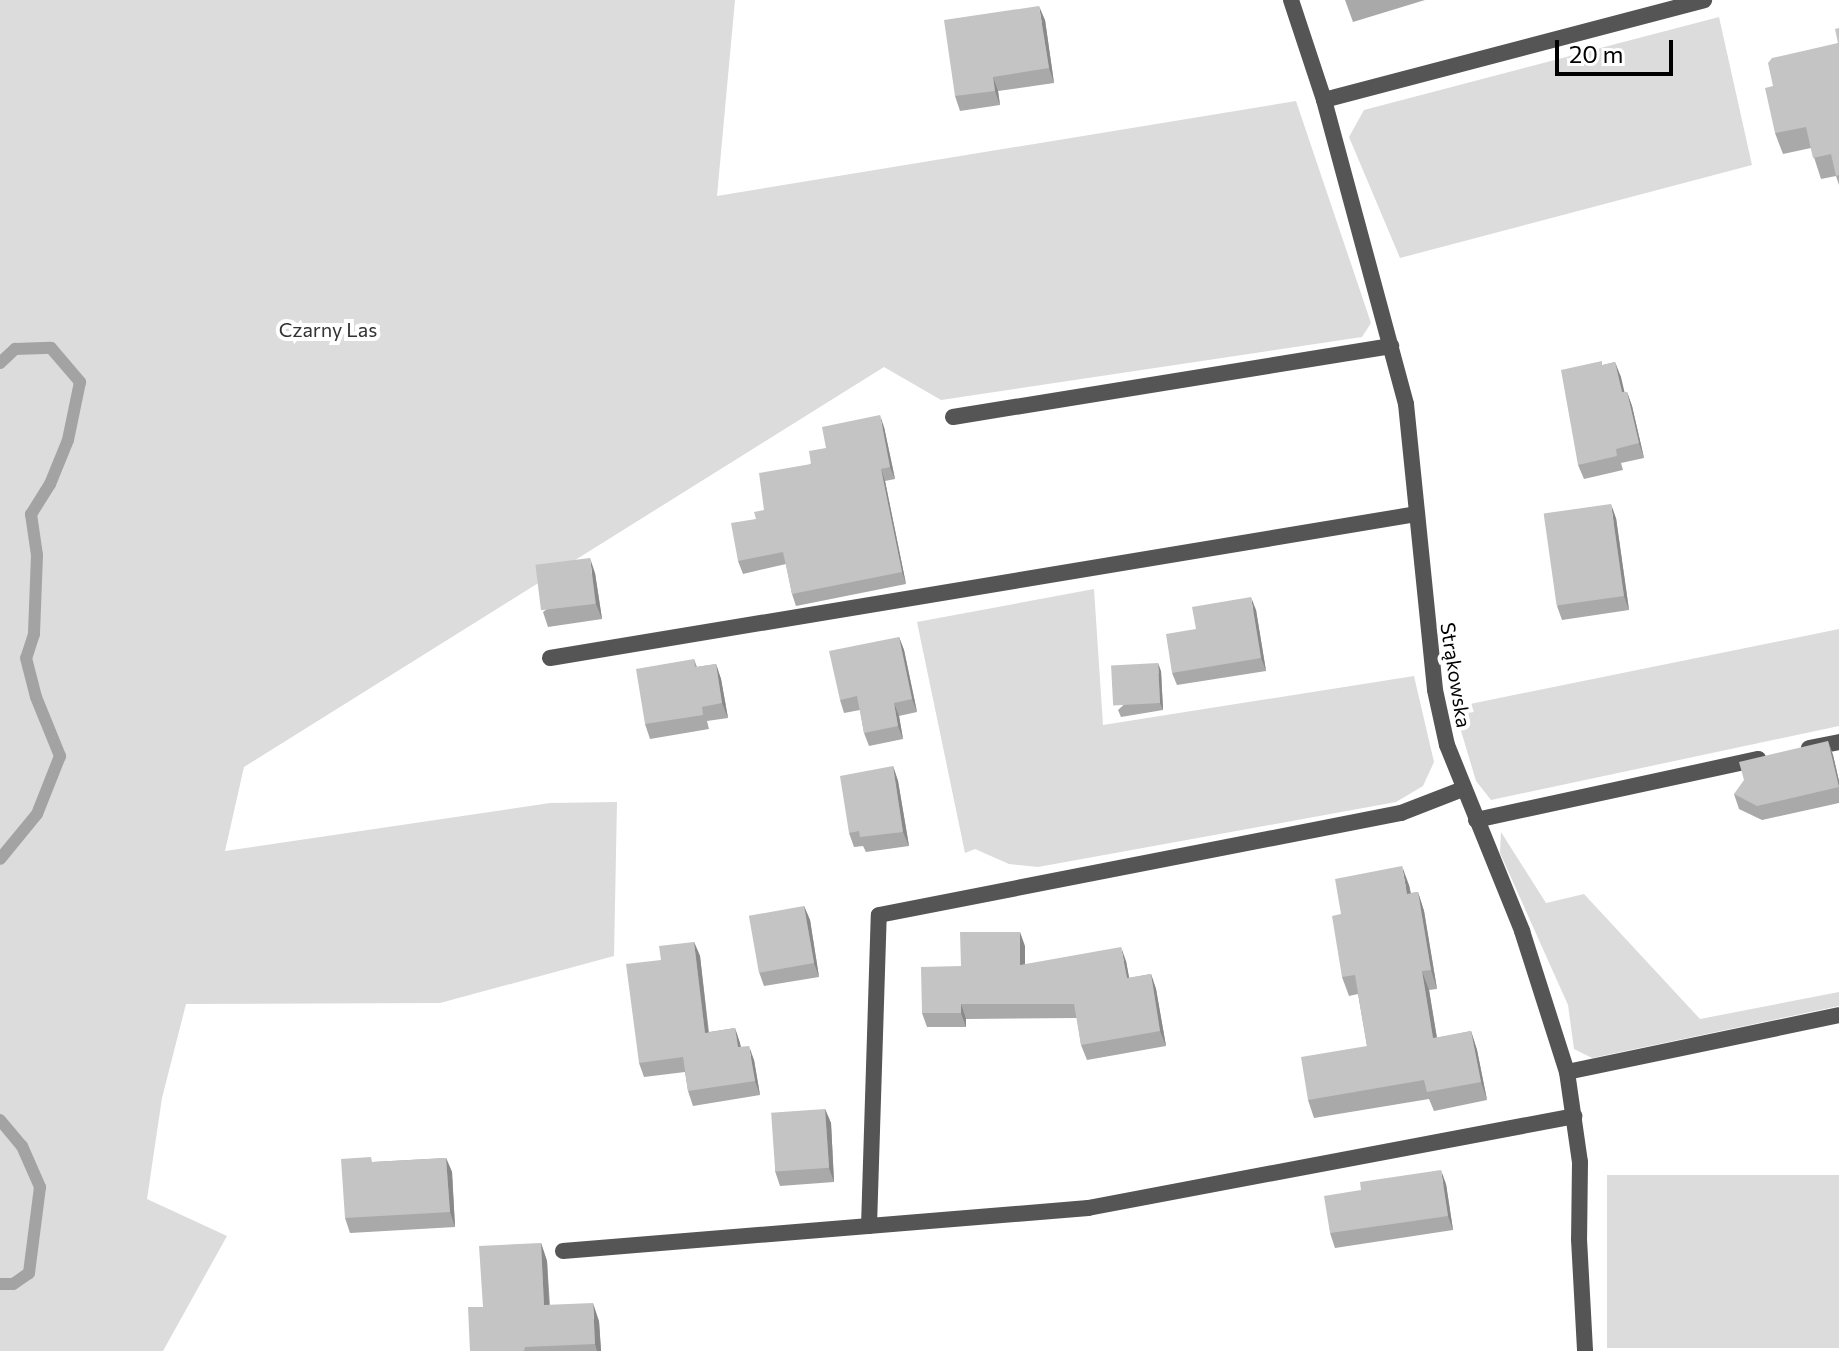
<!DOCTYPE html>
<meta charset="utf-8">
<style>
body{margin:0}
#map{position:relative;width:1839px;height:1351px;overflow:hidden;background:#fff;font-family:Commissioner,sans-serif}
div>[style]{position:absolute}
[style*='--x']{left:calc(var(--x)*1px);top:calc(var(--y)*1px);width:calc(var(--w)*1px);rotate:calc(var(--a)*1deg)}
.green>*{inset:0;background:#dcdcdc;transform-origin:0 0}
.stream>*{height:12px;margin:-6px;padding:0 6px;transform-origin:6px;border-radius:6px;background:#a3a3a3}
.lane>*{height:16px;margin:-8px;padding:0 8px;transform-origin:8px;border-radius:8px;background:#555}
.street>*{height:16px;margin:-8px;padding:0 8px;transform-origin:8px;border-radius:8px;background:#555}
.wall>*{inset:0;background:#a9a9a9}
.shaded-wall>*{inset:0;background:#898989}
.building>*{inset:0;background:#c4c4c4;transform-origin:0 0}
span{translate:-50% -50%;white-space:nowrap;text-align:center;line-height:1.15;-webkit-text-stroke:8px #fff;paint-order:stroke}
.park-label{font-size:20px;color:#333}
.street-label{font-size:20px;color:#000}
.scale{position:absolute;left:1555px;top:40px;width:118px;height:36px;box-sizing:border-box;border:4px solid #000;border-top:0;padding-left:10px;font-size:24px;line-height:28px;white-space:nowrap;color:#000;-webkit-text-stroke:6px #fff;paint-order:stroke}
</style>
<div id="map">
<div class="green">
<i style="clip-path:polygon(0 0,735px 0,717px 196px,1296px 101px,1371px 323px,1362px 337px,941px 400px,884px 367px,244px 767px,225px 851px,550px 803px,617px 802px,614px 956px,440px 1003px,186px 1004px,162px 1098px,147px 1199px,227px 1236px,163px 1351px,0 1351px)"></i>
<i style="clip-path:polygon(1719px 17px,1752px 165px,1400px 258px,1349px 137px,1364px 110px)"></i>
<i style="clip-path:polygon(1094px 589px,1103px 725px,1414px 676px,1434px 762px,1423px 786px,1396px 802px,1038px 867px,1009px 864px,975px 849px,965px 853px,917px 622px)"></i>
<i style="clip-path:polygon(1839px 629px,1839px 726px,1491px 800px,1476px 781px,1453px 704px,1470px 704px)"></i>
<i style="clip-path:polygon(1501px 832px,1546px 903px,1584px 894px,1700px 1019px,1839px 992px,1839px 1006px,1592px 1058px,1574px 1049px,1568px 1005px,1500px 853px)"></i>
<i style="left:1839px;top:1175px;width:173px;height:232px;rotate:90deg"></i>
</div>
<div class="stream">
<i style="--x:0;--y:363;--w:21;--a:-43"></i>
<i style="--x:15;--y:349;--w:36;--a:-2"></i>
<i style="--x:51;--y:348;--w:45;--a:49.5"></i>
<i style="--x:80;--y:382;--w:59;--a:101.7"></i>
<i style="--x:68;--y:440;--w:48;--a:112.2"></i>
<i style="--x:50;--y:484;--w:36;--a:122"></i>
<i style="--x:31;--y:514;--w:41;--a:81.7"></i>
<i style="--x:37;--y:555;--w:79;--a:92.2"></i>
<i style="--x:34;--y:634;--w:25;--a:108"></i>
<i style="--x:26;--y:658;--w:40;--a:75.6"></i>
<i style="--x:36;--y:697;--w:64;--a:67.9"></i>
<i style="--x:60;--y:756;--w:62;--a:111.6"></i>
<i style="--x:37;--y:814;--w:58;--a:129.4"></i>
<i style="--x:0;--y:1120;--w:34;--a:50"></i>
<i style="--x:22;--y:1146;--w:45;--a:66.3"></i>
<i style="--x:40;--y:1187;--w:87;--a:97.3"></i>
<i style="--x:29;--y:1273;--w:19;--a:145"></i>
<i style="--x:13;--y:1284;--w:13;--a:180"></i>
</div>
<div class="lane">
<i style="--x:1809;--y:748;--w:31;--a:-11"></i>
<i style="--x:1476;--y:820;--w:289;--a:-12.2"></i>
<i style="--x:1567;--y:1072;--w:278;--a:-11.8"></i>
</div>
<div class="street">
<i style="--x:1291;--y:0;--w:105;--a:71.7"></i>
<i style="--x:1324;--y:100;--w:315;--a:74.9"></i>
<i style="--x:1406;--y:404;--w:287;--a:84.2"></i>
<i style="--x:1435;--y:690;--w:56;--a:77.7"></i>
<i style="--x:1447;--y:745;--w:201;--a:68"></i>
<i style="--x:1522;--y:931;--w:148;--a:72.3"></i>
<i style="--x:1567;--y:1072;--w:91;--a:81.8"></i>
<i style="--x:1580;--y:1162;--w:77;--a:90.7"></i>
<i style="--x:1579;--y:1239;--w:112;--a:86.9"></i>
<i style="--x:1324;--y:100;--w:393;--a:-14.7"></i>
<i style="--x:953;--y:417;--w:444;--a:-9.2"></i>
<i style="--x:550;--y:658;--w:879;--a:-9.43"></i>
<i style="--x:869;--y:1226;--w:311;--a:-88.2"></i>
<i style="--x:879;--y:915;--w:532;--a:-11.06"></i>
<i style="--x:1401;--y:813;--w:66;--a:-21.2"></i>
<i style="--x:563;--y:1251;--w:527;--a:-4.68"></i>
<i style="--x:1088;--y:1208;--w:495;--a:-10.7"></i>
</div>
<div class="wall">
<i style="clip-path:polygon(1345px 0,1425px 0,1353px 22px)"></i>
<i style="clip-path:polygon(1045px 20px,1054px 83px,998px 91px,1000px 105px,960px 111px,955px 96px)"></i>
<i style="clip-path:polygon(1839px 28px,1839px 185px,1836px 176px,1821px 179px,1811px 148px,1783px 154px,1775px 133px,1773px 86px,1838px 43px)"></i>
<i style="clip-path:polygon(1615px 362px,1624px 392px,1627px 392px,1632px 406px,1644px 458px,1621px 463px,1623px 470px,1584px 479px,1578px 465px,1603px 365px)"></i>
<i style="clip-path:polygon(884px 427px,895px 479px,885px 481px,906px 584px,796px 606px,792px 594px,786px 564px,743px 574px,738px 561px,756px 519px,826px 448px)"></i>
<i style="clip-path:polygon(1616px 518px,1629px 610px,1562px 620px,1557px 606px)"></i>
<i style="clip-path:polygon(595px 573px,602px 619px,548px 627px,543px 612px)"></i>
<i style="clip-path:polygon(1256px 610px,1266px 671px,1177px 685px,1172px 673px,1196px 629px)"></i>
<i style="clip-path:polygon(899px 637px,904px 650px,917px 712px,899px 716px,903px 739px,869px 746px,864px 733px,860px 710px,844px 713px,840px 700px)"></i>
<i style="clip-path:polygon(694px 659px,697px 667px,716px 664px,721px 679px,728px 718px,707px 721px,709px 729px,650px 739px,645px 724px)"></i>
<i style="clip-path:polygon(1161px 671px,1163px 710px,1121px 717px,1118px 710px)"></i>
<i style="clip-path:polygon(1828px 741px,1833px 755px,1839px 781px,1839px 803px,1762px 820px,1739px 809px,1734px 794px)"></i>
<i style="clip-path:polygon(893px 766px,898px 781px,909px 846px,866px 852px,863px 846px,854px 847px,849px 833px)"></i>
<i style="clip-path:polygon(1409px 885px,1411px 893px,1418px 892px,1424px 911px,1437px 989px,1429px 990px,1437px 1038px,1471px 1031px,1477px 1050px,1487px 1100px,1434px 1111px,1429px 1099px,1314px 1118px,1308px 1100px,1367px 1046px,1358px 994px,1349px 996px,1342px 977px,1341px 914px)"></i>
<i style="clip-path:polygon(804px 906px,810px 920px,819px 977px,764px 986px,759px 972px)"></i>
<i style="clip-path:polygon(694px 942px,700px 956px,709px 1032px,735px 1028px,741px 1047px,754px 1060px,760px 1095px,693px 1106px,688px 1091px,685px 1072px,644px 1077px,639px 1063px,661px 960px)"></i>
<i style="clip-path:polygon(1025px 946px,1025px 964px,1126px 961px,1129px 978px,1151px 974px,1156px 989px,1166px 1046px,1087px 1060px,1081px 1045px,1077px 1018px,966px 1019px,966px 1027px,927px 1027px,922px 1013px,961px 966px)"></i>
<i style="clip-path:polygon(825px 1109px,831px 1123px,834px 1182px,780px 1186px,775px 1171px)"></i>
<i style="clip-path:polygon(446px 1158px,452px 1172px,455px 1227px,350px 1233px,345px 1218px,373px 1162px)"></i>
<i style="clip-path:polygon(1446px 1184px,1453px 1230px,1335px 1248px,1330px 1233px)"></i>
<i style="clip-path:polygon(541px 1243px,547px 1261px,550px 1305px,599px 1321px,601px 1351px,470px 1351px)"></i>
</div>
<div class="shaded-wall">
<i style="clip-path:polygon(1039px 6px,1045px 20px,1054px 83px,1049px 68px)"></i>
<i style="clip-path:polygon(993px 77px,998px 91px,1000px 105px,995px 91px)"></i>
<i style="clip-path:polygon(1615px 362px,1621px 377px,1628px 407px,1622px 392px)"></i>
<i style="clip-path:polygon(1627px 392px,1632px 406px,1644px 458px,1639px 443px)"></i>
<i style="clip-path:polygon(880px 415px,884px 427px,895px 479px,890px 467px)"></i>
<i style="clip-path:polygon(881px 469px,885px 481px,906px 584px,902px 572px)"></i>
<i style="clip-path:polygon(1611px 504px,1616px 518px,1629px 610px,1624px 596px)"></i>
<i style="clip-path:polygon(590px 558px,595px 573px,602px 619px,596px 604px)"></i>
<i style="clip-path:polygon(1251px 597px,1256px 610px,1266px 671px,1261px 658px)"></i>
<i style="clip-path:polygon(899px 637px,904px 650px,917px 712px,912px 699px)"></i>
<i style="clip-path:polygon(1158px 663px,1161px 671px,1163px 710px,1160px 703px)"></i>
<i style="clip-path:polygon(716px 664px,721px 679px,728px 718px,722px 703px)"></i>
<i style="clip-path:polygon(894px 703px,899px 716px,903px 739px,898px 726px)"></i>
<i style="clip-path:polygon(1828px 741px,1833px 755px,1839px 781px,1839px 788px)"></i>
<i style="clip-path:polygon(893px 766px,898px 781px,909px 846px,903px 832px)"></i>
<i style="clip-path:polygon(1402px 866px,1409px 885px,1414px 913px,1407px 894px)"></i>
<i style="clip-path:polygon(1418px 892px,1424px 911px,1437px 989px,1431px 970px)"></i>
<i style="clip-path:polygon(804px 906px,810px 920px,819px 977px,814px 963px)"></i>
<i style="clip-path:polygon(1020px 932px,1025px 946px,1025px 979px,1020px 965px)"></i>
<i style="clip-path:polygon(694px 942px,700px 956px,710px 1047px,705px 1033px)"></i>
<i style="clip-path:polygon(1121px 947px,1126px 961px,1132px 993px,1127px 978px)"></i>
<i style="clip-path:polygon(1422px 971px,1429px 990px,1440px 1057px,1433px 1038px)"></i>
<i style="clip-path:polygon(1151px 974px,1156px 989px,1166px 1046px,1160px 1031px)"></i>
<i style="clip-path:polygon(961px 1004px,966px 1019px,966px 1027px,961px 1013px)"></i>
<i style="clip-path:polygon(735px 1028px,740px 1043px,743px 1062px,738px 1047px)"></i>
<i style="clip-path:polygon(1471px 1031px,1477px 1050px,1487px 1100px,1481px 1082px)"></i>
<i style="clip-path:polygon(749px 1046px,754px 1060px,760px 1095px,755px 1081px)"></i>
<i style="clip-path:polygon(825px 1109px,831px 1123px,834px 1182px,829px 1168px)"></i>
<i style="clip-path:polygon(446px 1158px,452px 1172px,455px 1227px,450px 1212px)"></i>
<i style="clip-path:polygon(1441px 1170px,1446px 1184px,1453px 1230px,1448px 1216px)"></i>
<i style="clip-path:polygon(541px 1243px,547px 1261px,550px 1323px,544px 1305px)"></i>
<i style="clip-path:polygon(593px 1303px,599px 1321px,601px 1351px,597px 1351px,595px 1344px)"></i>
</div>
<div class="building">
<i style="clip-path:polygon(1039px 6px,1049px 68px,993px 77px,995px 91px,955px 96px,944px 20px)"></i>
<i style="clip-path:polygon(1839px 28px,1839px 175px,1836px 176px,1831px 154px,1813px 158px,1806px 127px,1775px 133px,1765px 88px,1773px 86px,1768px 63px,1772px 58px,1838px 43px,1835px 29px)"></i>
<i style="clip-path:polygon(1602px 361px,1602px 365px,1615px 362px,1622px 392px,1627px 392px,1639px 443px,1616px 449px,1617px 456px,1578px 465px,1561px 370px)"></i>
<i style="clip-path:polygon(880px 415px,890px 467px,881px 469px,902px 572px,792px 594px,783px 552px,738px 561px,731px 523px,756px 519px,754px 512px,764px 510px,759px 473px,811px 464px,809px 451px,826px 448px,822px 427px)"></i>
<i style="left:1611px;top:504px;width:93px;height:68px;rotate:82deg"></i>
<i style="left:590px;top:558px;width:46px;height:55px;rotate:83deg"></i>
<i style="clip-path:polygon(1251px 597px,1261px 658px,1172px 673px,1166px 634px,1196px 629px,1192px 607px)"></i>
<i style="clip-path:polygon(899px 637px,912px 699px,894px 703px,898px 726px,864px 733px,857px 696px,840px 700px,829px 651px)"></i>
<i style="clip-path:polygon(694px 659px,695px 667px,716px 664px,722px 703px,702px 707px,703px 715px,645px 724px,636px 669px)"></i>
<i style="left:1158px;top:663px;width:40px;height:47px;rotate:87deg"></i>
<i style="clip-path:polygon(1828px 741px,1839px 787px,1757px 806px,1734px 794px,1744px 780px,1739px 762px)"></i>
<i style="clip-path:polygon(893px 766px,903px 832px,860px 837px,859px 831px,849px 833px,840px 776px)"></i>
<i style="clip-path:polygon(1402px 866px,1407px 894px,1418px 892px,1431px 970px,1422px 971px,1433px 1038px,1471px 1031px,1481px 1082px,1427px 1092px,1424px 1080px,1308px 1100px,1301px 1057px,1367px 1046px,1355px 975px,1342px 977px,1332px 916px,1341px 914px,1335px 879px)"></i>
<i style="left:804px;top:906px;width:58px;height:56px;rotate:80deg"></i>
<i style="clip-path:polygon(960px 932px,1020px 932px,1020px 965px,1121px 947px,1127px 978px,1151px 974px,1160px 1031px,1081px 1045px,1074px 1004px,961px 1004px,961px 1013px,922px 1013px,921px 967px,961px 966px)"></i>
<i style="clip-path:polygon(694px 942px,705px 1033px,735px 1028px,738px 1047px,749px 1046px,755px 1081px,688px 1091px,683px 1057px,639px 1063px,626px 964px,661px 960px,659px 946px)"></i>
<i style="left:825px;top:1109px;width:59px;height:54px;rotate:86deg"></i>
<i style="clip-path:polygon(371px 1157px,372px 1162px,446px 1158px,450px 1212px,345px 1218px,341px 1159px)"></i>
<i style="clip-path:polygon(1441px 1170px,1448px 1216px,1330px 1233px,1324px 1196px,1361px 1190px,1360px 1182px)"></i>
<i style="clip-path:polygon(541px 1243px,544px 1305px,593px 1303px,595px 1344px,525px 1347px,524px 1351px,470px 1351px,468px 1307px,483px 1307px,479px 1246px)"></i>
</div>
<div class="park-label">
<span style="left:328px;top:329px">Czarny Las</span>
</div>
<div class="street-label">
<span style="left:1456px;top:675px;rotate:81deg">Strąkowska</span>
</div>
<div class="scale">20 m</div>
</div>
